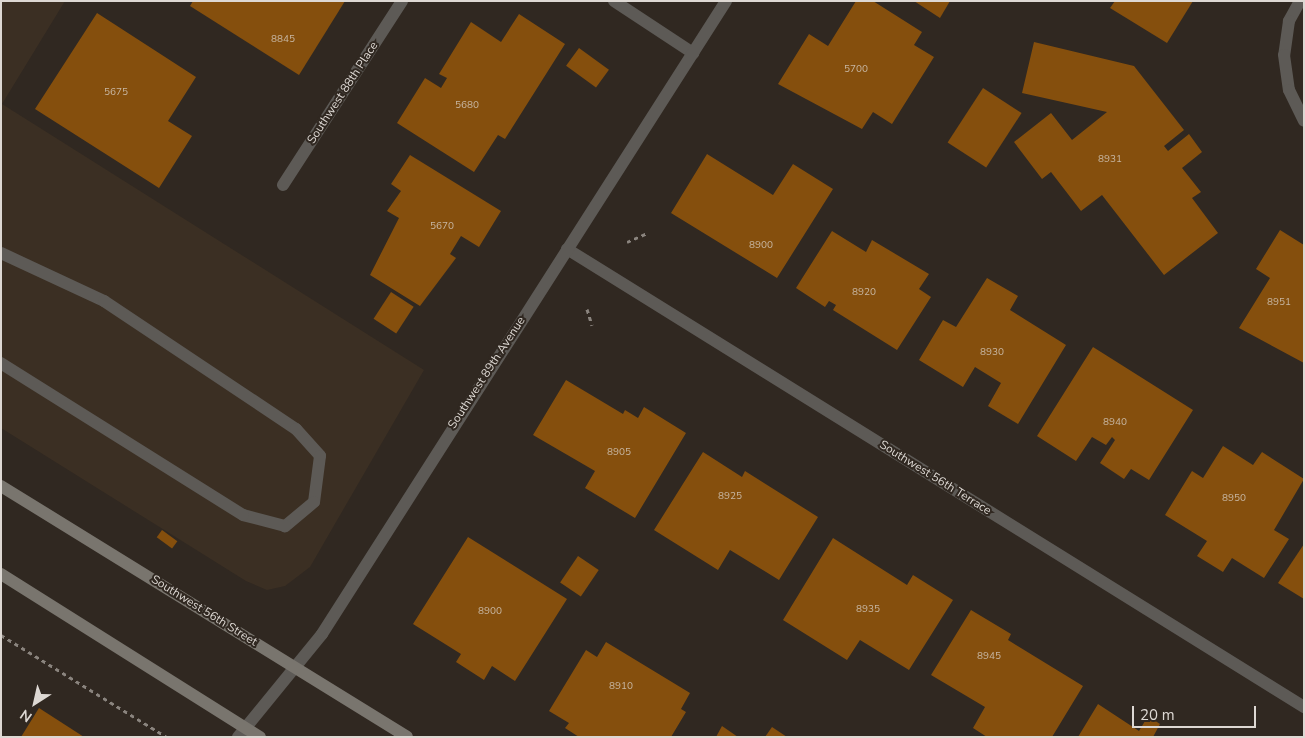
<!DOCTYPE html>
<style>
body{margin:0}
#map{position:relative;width:1305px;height:738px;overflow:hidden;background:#302821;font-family:"Nunito Sans",sans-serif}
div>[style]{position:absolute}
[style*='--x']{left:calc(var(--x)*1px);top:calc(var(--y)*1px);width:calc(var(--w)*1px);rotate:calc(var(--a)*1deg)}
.built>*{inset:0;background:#3b2f23}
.building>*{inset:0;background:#854f0d;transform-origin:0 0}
.path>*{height:3px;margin-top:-1.5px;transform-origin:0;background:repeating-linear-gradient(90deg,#8a847e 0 4px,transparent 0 8px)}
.service>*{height:12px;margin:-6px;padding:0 6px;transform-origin:6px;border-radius:6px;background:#5d5a56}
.minor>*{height:12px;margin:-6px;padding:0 6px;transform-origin:6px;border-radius:6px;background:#5d5a56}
.secondary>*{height:12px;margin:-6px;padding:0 6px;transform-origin:6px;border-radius:6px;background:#79756e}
span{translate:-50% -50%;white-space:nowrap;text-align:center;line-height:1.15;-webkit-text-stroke:4px #302821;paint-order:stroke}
.number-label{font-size:10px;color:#c7b6a2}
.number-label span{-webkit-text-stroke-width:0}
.street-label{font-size:12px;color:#ddd8d3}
.frame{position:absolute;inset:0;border:2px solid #ddd8d3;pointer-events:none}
.north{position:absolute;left:10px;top:678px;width:50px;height:50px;-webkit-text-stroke:4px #302821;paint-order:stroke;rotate:215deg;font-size:14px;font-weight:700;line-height:20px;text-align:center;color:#ddd8d3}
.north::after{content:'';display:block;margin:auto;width:18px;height:22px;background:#ddd8d3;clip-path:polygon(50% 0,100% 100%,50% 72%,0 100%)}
.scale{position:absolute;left:1132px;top:706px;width:124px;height:22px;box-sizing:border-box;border:2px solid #ddd8d3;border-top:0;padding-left:6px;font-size:15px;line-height:18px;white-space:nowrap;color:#ddd8d3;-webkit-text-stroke:4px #302821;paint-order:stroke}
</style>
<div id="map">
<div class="built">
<i style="clip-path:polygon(1px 1px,65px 1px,2px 104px,424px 370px,310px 567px,285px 586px,267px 590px,246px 581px,1px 428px)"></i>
</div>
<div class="building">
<i style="clip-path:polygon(193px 1px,345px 1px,299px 75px,190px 6px)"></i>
<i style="clip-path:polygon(856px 1px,873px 1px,922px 32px,914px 45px,934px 57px,892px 124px,873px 112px,862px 129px,778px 84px,809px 34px,828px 46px)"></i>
<i style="clip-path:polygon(914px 1px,950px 1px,940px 18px)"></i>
<i style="clip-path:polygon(1115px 1px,1193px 1px,1167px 43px,1110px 8px)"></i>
<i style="clip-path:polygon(97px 13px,196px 77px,168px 121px,192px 136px,159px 188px,35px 109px)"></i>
<i style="clip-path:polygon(519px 14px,565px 44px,505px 139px,498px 135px,474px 172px,397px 123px,425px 78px,441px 88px,447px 78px,439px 74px,471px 22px,501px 42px)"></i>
<i style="clip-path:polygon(1034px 42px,1134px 66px,1184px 130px,1164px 146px,1168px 151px,1189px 134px,1202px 152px,1182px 168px,1201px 192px,1192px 198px,1218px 233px,1164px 275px,1102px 195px,1081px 211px,1051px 172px,1042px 179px,1014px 142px,1051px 113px,1072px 140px,1107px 112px,1022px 93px)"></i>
<i style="left:579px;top:48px;width:37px;height:22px;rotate:36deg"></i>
<i style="left:983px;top:88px;width:46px;height:65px;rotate:33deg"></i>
<i style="clip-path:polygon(707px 154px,773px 195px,793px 164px,833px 189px,777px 278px,671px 213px)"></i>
<i style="clip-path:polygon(410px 155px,501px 211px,479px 247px,461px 236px,450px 254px,456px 258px,420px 306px,370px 275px,399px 218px,387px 211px,401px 191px,391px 184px)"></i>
<i style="clip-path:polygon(1280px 230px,1304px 245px,1304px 363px,1239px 328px,1270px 278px,1256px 269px)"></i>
<i style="clip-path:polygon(832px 231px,866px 252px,872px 240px,929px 274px,919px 289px,931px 297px,897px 350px,833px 310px,836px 305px,829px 301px,825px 307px,796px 288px)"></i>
<i style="clip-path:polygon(987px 278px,1018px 296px,1010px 310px,1066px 345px,1018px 424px,988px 406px,1001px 383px,975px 367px,963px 387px,919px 360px,943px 320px,956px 327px)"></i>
<i style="left:391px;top:292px;width:27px;height:32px;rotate:33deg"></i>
<i style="clip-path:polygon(1093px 347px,1193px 410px,1149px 480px,1131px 469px,1124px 479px,1100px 463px,1115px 440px,1112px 437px,1106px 445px,1092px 437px,1076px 461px,1037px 436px)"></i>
<i style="clip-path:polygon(566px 380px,623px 414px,625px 410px,638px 418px,644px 407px,686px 433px,635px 518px,585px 488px,595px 471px,533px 435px)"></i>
<i style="clip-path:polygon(1223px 446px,1253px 465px,1262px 452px,1304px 479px,1274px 530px,1289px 539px,1264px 578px,1232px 558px,1223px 572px,1197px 556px,1207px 541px,1165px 515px,1192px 471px,1203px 478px)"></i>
<i style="clip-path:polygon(703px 452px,742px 477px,745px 471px,818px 517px,779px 580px,730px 550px,718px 570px,654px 530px)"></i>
<i style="left:162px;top:530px;width:19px;height:9px;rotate:36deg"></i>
<i style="clip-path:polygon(468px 537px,567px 599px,515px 681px,492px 666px,484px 680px,456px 662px,461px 654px,413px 624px)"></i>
<i style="clip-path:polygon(833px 538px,907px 585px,913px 575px,953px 600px,909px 670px,860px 640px,847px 660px,783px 620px)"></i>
<i style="clip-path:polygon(1304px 544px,1304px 599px,1278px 583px)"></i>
<i style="left:578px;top:556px;width:25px;height:32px;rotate:34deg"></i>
<i style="clip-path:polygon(971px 610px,1011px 634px,1008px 640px,1083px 686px,1052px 737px,987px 737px,973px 728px,985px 707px,931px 675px)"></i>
<i style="clip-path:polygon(606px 642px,690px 693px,681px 709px,686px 712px,671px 737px,579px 737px,565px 728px,569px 723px,549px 711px,586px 650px,597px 657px)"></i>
<i style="clip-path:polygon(1098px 704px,1139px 731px,1148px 716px,1160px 724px,1153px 737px,1078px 737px)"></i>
<i style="clip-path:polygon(39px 708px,84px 737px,21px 737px)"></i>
<i style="clip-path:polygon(722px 726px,738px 737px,716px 737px)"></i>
<i style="clip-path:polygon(772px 727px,787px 737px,765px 737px)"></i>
</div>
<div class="path">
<i style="--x:627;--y:242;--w:22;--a:-24"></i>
<i style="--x:587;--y:309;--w:17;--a:73"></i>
<i style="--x:1;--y:635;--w:195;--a:31.6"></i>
</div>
<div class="service">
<i style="--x:1;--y:253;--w:114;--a:25"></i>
<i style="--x:104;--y:301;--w:231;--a:33.7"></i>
<i style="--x:296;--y:429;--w:36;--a:48"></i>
<i style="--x:320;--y:456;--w:46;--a:97.4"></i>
<i style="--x:314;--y:502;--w:38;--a:140"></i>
<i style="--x:285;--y:526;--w:43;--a:-165.3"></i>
<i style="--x:243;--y:515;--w:286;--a:-147.9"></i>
</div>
<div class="minor">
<i style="--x:614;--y:1;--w:95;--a:33.4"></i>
<i style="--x:1300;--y:1;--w:23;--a:119"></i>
<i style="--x:1289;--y:21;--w:34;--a:98"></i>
<i style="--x:1284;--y:55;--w:35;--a:82"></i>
<i style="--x:1289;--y:90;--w:34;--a:64"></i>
<i style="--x:283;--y:185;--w:219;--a:-57.1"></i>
<i style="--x:567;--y:249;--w:868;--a:31.86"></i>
<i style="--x:238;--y:737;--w:133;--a:-50.8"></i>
<i style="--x:322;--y:634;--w:751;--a:-57.45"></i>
</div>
<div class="secondary">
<i style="--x:1;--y:486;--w:477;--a:31.7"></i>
<i style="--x:1;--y:574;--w:306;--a:32.2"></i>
</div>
<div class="number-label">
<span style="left:283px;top:40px">8845</span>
<span style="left:856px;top:70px">5700</span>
<span style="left:116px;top:93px">5675</span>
<span style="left:467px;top:106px">5680</span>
<span style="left:1110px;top:160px">8931</span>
<span style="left:442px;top:227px">5670</span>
<span style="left:761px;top:246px">8900</span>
<span style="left:864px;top:293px">8920</span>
<span style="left:1279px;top:303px">8951</span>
<span style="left:992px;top:353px">8930</span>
<span style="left:1115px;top:423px">8940</span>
<span style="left:619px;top:453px">8905</span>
<span style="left:730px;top:497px">8925</span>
<span style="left:1234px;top:499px">8950</span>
<span style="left:868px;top:610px">8935</span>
<span style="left:490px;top:612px">8900</span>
<span style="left:989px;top:657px">8945</span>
<span style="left:621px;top:687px">8910</span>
</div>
<div class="street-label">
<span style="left:343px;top:93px;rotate:-57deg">Southwest 88th Place</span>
<span style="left:487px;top:373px;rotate:-57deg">Southwest 89th Avenue</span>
<span style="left:935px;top:478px;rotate:32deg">Southwest 56th Terrace</span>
<span style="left:204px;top:611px;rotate:32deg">Southwest 56th Street</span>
</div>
<div class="frame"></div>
<div class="north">N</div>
<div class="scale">20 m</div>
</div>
